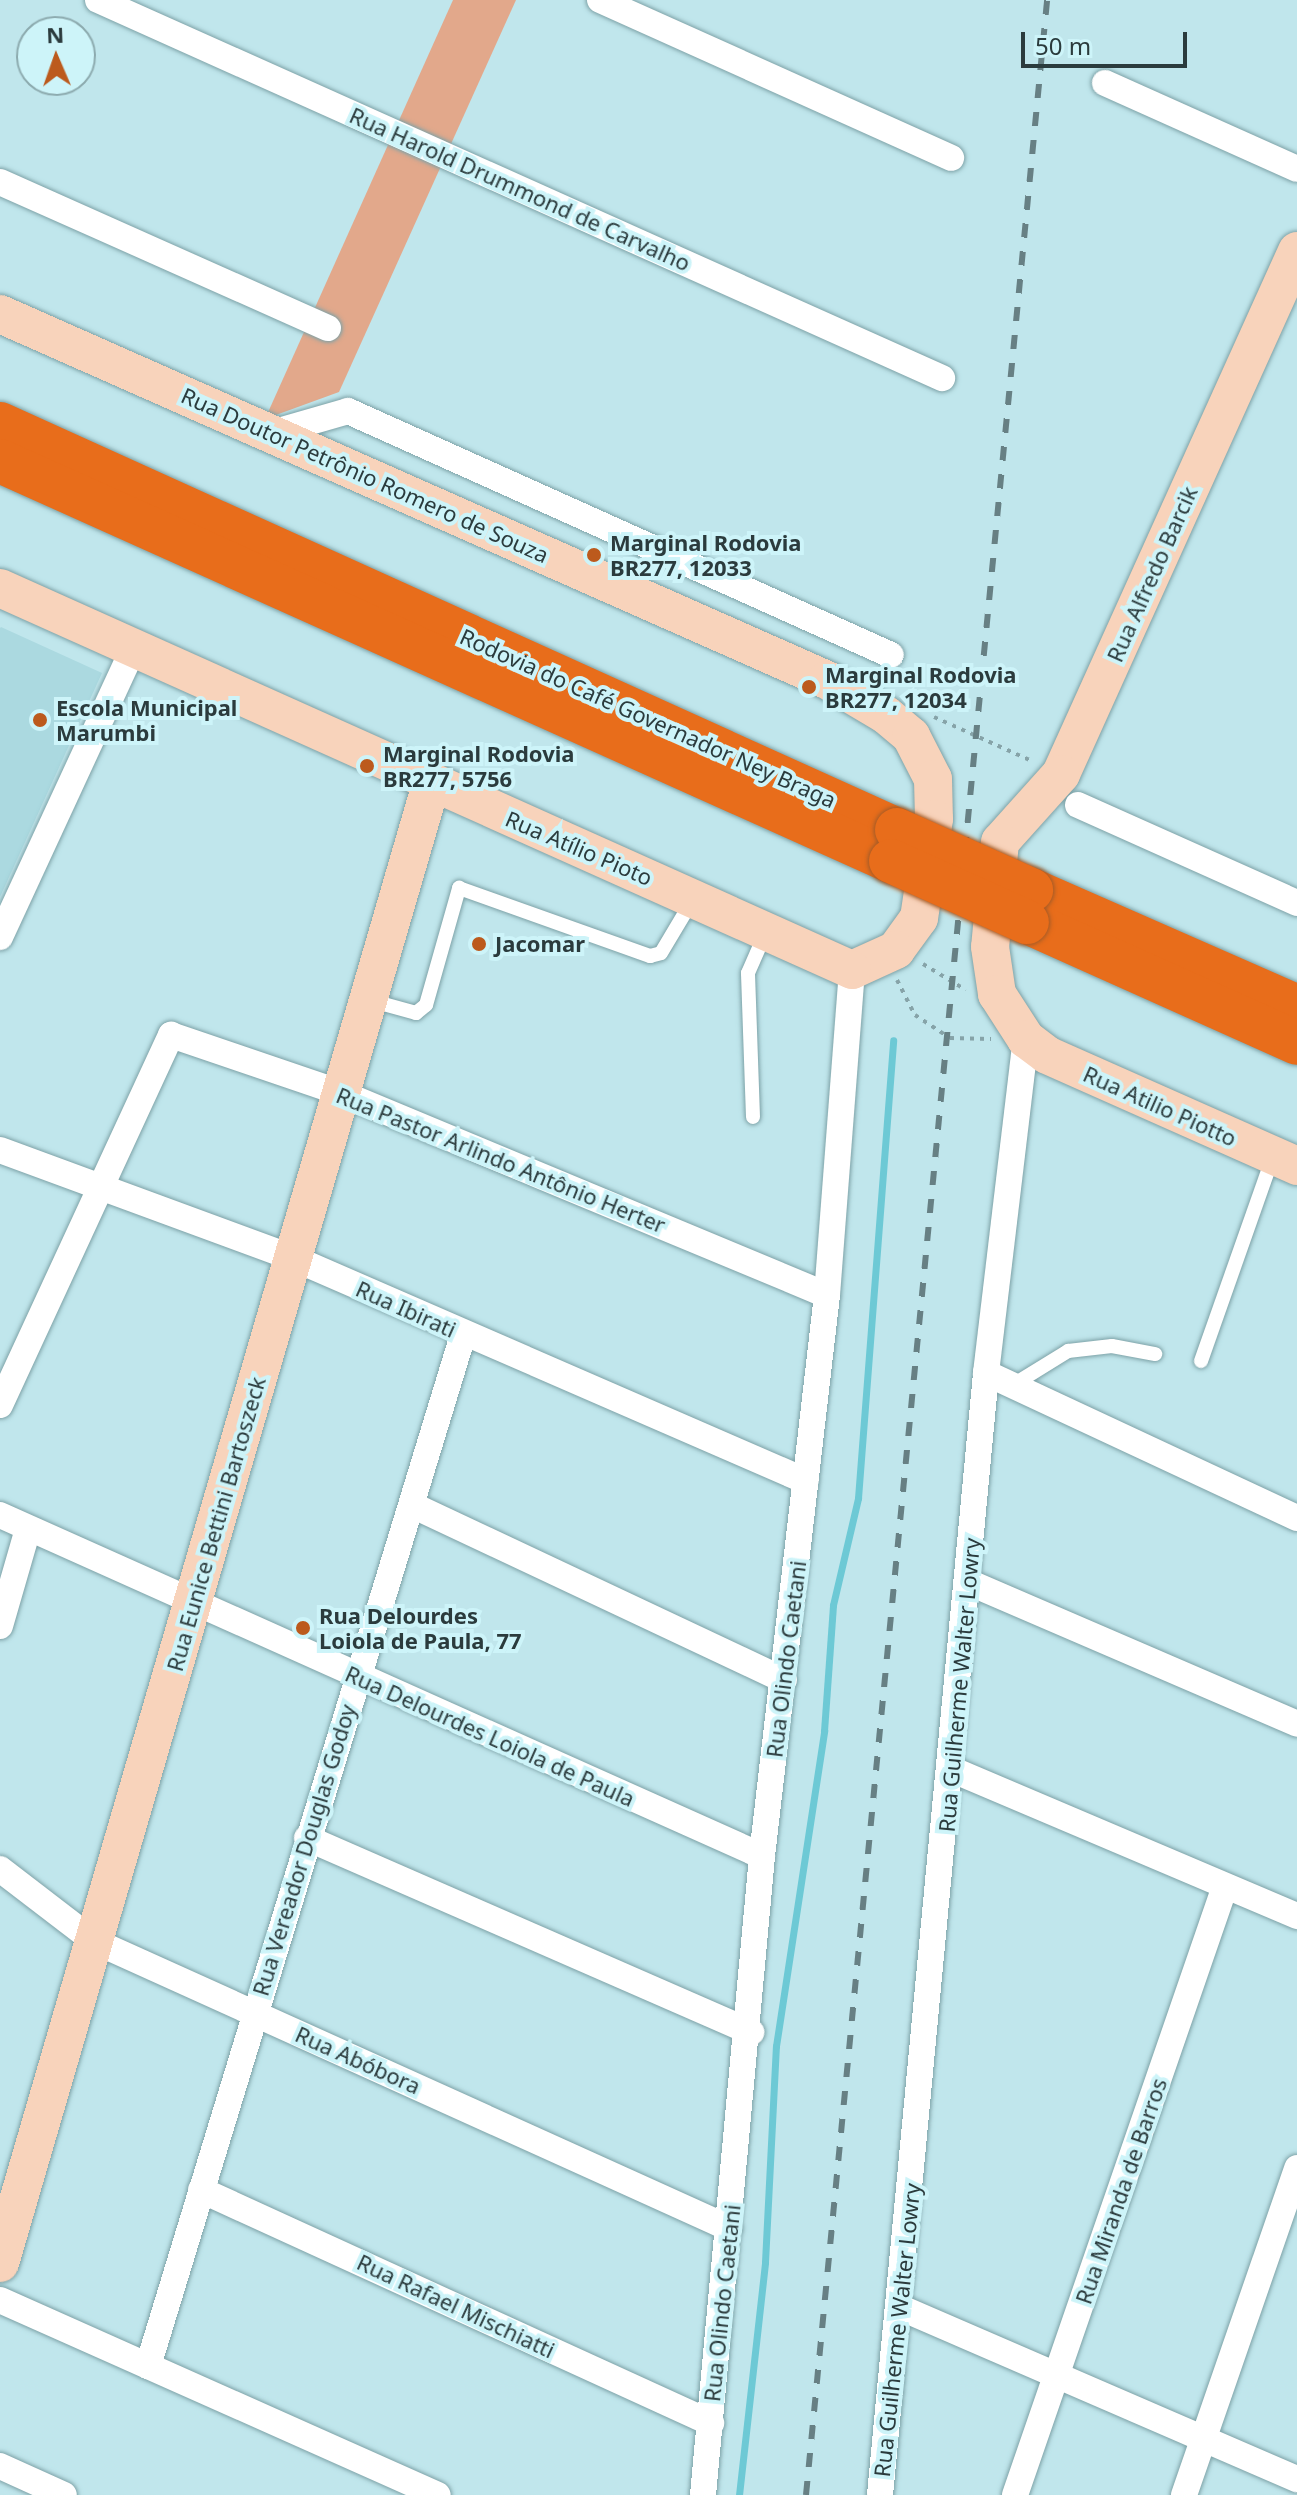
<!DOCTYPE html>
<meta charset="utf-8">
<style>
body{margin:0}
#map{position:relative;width:1297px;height:2495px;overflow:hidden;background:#c0e6ec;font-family:"Noto Sans",sans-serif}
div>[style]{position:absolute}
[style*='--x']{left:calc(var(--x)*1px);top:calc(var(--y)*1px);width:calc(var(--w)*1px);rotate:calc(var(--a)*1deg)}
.built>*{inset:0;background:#abd9e0}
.green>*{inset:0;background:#e2a88b}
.stream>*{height:7px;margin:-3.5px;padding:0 3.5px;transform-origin:3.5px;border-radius:3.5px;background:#6dc9d5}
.path>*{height:4px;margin-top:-2px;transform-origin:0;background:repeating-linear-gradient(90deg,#86a3a8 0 4px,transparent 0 10px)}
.roads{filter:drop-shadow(0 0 2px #7da2a7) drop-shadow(0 0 2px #7da2a7)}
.lane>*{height:14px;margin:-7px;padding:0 7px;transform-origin:7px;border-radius:7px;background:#fff}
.street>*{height:26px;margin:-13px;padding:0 13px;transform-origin:13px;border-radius:13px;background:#fff}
.secondary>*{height:38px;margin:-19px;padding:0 19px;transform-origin:19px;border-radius:19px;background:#f8d3bb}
.highway>*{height:44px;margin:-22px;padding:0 22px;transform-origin:22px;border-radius:22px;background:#e86d1b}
.rail>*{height:6px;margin-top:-3px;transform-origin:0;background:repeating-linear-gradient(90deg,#678084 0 14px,transparent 0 28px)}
.bridges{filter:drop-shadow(0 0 2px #a65c27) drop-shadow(0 0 2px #a65c27)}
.highway-bridge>*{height:44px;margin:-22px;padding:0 22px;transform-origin:22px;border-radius:22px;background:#e86d1b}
.dots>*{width:22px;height:22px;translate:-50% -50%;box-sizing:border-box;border:4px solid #cdf4f9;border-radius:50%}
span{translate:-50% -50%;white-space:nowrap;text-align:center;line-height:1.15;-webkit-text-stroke:8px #cdf4f9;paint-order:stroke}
.street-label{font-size:22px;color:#2b3b3d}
.poi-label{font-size:22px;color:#2b3b3d;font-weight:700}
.left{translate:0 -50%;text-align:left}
.north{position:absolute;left:16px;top:16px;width:80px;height:80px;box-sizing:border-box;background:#cdf4f9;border:2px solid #8caaae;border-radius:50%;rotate:358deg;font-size:22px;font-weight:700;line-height:32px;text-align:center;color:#2b3b3d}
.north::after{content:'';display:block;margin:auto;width:28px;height:36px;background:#bc5a1d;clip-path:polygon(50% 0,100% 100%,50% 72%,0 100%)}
.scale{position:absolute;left:1021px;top:32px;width:166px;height:36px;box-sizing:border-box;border:4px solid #2b3b3d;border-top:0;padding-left:10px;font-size:24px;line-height:28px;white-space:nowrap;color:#2b3b3d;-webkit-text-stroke:6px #cdf4f9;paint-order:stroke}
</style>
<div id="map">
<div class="built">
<i style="clip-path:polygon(1px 627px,102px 673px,0 897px,0 628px)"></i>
</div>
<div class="green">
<i style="clip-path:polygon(453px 0,516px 0,339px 392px,265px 419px)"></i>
</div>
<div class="stream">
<i style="--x:739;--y:2495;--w:234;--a:-83.6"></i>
<i style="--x:765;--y:2262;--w:216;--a:-87.1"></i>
<i style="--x:776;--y:2046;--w:319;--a:-81.3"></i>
<i style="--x:824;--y:1731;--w:126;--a:-85.9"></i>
<i style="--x:833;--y:1605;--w:110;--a:-76.8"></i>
<i style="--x:858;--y:1498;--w:459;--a:-85.6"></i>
</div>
<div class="path">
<i style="--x:934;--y:717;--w:107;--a:24.2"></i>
<i style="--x:923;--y:964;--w:50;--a:31.2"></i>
<i style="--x:897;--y:980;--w:39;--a:63"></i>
<i style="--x:915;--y:1015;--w:42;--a:33.3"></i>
<i style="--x:950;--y:1038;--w:41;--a:1.4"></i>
</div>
<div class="roads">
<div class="lane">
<i style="--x:369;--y:1000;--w:49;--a:15.5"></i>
<i style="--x:416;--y:1013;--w:13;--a:-39"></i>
<i style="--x:426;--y:1005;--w:122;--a:-74.2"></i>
<i style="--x:459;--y:888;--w:203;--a:19.6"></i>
<i style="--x:650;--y:956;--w:11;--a:-15"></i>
<i style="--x:661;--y:953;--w:61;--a:-59.2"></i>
<i style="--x:753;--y:1117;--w:144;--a:-92"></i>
<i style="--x:748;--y:973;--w:43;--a:-66.4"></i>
<i style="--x:1201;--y:1361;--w:217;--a:-70.6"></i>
<i style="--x:1013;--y:1385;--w:65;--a:-31.7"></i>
<i style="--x:1068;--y:1351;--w:44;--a:-6.5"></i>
<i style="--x:1112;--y:1346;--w:44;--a:10.5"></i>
</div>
<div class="street">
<i style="--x:98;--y:0;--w:925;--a:24.13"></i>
<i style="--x:600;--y:0;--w:385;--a:24.2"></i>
<i style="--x:1105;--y:83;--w:210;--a:24.1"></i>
<i style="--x:0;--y:182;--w:359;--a:24"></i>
<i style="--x:272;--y:433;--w:79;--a:-16.1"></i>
<i style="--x:348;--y:411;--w:595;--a:24.2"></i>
<i style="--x:1078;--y:805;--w:240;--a:24.1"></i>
<i style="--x:0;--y:937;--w:317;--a:-65.2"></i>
<i style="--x:0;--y:1150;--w:312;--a:20.2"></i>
<i style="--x:293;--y:1258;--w:559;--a:23.49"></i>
<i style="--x:986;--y:1373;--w:343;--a:25"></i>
<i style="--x:0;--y:1405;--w:408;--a:-65.2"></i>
<i style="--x:171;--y:1035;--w:180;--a:18.8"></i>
<i style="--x:341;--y:1093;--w:526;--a:22.57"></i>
<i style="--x:412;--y:1505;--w:411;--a:25.2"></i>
<i style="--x:0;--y:1515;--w:835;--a:24.11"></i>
<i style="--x:968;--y:1582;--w:358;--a:23.3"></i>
<i style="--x:0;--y:1626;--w:101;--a:-73.9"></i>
<i style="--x:953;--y:1770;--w:374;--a:23"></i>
<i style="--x:307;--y:1838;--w:485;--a:23.6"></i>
<i style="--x:0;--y:1869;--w:118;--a:37.5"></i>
<i style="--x:94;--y:1941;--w:697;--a:24.32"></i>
<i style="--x:201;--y:2190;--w:561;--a:24.55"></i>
<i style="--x:0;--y:2300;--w:479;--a:24"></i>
<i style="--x:899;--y:2307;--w:434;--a:23.4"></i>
<i style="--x:148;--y:2366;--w:1078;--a:-73.01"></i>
<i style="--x:0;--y:2466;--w:70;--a:24.4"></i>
<i style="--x:703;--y:2495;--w:642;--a:-84.72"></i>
<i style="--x:762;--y:1856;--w:565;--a:-83.39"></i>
<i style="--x:827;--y:1295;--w:326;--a:-85.6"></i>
<i style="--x:880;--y:2495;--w:1127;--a:-84.6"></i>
<i style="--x:986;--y:1373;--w:336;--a:-83.2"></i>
<i style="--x:1015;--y:2495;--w:644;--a:-70.97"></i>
<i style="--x:1184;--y:2495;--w:346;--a:-70.9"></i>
</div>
<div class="secondary">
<i style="--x:1297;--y:251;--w:574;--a:114.29"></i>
<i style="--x:1061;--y:774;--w:91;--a:131.9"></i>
<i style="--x:1000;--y:842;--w:105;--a:95.4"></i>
<i style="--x:990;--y:947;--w:48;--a:81.5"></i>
<i style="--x:997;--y:994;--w:54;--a:57.2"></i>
<i style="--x:1026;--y:1039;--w:26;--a:37"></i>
<i style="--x:1047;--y:1055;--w:274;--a:23.9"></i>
<i style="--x:0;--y:314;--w:904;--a:23.87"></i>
<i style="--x:827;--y:680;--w:69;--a:30.7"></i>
<i style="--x:886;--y:715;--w:33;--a:40"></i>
<i style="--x:911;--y:736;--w:48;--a:62.9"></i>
<i style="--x:933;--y:779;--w:40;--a:88.6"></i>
<i style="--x:934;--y:819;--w:100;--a:98.6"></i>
<i style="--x:919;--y:918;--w:39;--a:126"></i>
<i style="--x:896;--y:950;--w:48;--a:155.6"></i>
<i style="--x:852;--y:970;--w:934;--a:-155.85"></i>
<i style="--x:0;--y:2263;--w:1541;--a:-73.75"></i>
</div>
<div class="highway">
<i style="--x:0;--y:424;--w:985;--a:24.35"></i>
<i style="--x:0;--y:461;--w:977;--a:24.18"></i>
<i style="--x:1031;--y:890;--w:291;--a:23.7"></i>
<i style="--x:1027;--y:922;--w:296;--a:24.1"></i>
</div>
</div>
<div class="rail">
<i style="--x:806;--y:2495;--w:2507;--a:-84.48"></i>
</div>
<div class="bridges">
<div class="highway-bridge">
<i style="--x:897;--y:830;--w:147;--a:24.1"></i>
<i style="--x:891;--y:861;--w:149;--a:24.2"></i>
</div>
</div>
<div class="dots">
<i style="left:594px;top:555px;background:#bc5a1d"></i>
<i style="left:809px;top:687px;background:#bc5a1d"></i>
<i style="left:40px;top:720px;background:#bc5a1d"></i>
<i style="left:367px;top:766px;background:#bc5a1d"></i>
<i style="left:479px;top:944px;background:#bc5a1d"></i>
<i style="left:303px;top:1628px;background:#bc5a1d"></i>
</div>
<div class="street-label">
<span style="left:520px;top:189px;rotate:24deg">Rua Harold Drummond de Carvalho</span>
<span style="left:365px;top:475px;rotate:24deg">Rua Doutor Petrônio Romero de Souza</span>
<span style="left:1152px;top:574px;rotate:-66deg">Rua Alfredo Barcik</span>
<span style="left:648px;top:718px;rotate:24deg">Rodovia do Café Governador Ney Braga</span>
<span style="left:579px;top:848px;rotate:23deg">Rua Atílio Pioto</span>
<span style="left:1160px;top:1106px;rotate:24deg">Rua Atilio Piotto</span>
<span style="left:501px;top:1160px;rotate:22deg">Rua Pastor Arlindo Antônio Herter</span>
<span style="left:406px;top:1309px;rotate:24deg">Rua Ibirati</span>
<span style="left:216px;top:1524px;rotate:-74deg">Rua Eunice Bettini Bartoszeck</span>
<span style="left:786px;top:1659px;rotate:-83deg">Rua Olindo Caetani</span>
<span style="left:959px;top:1685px;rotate:-85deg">Rua Guilherme Walter Lowry</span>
<span style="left:490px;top:1736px;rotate:24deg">Rua Delourdes Loiola de Paula</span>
<span style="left:304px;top:1850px;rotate:-73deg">Rua Vereador Douglas Godoy</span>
<span style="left:358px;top:2060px;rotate:24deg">Rua Abóbora</span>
<span style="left:1121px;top:2191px;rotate:-71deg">Rua Miranda de Barros</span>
<span style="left:722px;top:2303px;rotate:-84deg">Rua Olindo Caetani</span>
<span style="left:456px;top:2306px;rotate:25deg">Rua Rafael Mischiatti</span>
<span style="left:897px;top:2330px;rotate:-84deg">Rua Guilherme Walter Lowry</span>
</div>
<div class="poi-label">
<span class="left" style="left:610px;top:555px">Marginal Rodovia<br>BR277, 12033</span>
<span class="left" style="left:825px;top:687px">Marginal Rodovia<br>BR277, 12034</span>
<span class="left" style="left:56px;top:720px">Escola Municipal<br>Marumbi</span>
<span class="left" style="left:383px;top:766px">Marginal Rodovia<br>BR277, 5756</span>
<span class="left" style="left:495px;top:944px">Jacomar</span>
<span class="left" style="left:319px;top:1628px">Rua Delourdes<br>Loiola de Paula, 77</span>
</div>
<div class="north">N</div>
<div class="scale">50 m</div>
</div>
